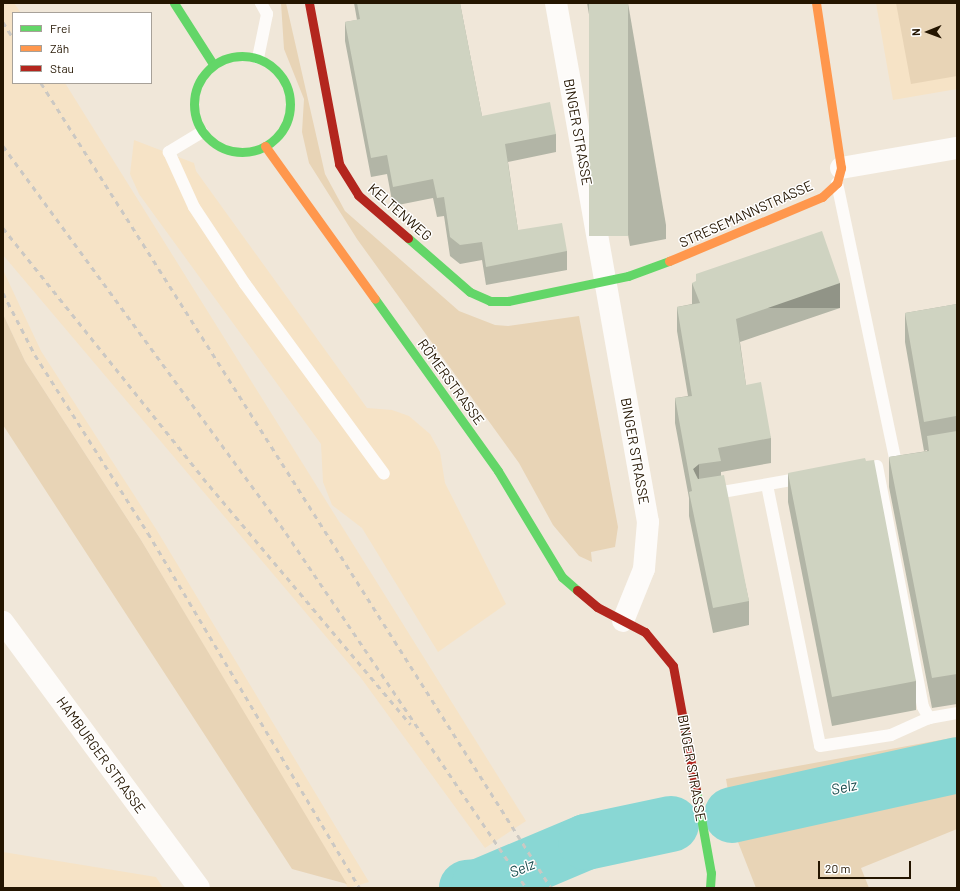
<!DOCTYPE html>
<meta charset="utf-8">
<style>
body{margin:0}
#map{position:relative;width:960px;height:891px;overflow:hidden;background:#f0e7d9;font-family:Barlow,sans-serif}
div>[style]{position:absolute}
[style*='--x']{left:calc(var(--x)*1px);top:calc(var(--y)*1px);width:calc(var(--w)*1px);rotate:calc(var(--a)*1deg)}
.built>*{inset:0;background:#f6e3c6}
.green>*{inset:0;background:#e8d4b6}
.river>*{height:56px;margin:-28px;padding:0 28px;transform-origin:28px;border-radius:28px;background:#89d7d4}
.lane>*{height:12px;margin:-6px;padding:0 6px;transform-origin:6px;border-radius:6px;background:#fdfbf9}
.street>*{height:22px;margin:-11px;padding:0 11px;transform-origin:11px;border-radius:11px;background:#fdfbf9}
.fast>*{height:9px;margin:-4.5px;padding:0 4.5px;transform-origin:4.5px;border-radius:4.5px;background:#63d668}
.fast>.ring{margin:-4.5px;padding:0;box-sizing:content-box;background:none;border:9px solid #63d668;border-radius:50%}
.slow>*{height:9px;margin:-4.5px;padding:0 4.5px;transform-origin:4.5px;border-radius:4.5px;background:#ff974d}
.jam>*{height:9px;margin:-4.5px;padding:0 4.5px;transform-origin:4.5px;border-radius:4.5px;background:#b3261e}
.rail>*{height:3px;margin-top:-1.5px;transform-origin:0;background:repeating-linear-gradient(90deg,#cbc8c3 0 5px,transparent 0 10px)}
.wall>*{inset:0;background:#b2b5a6}
.shaded-wall>*{inset:0;background:#919487;transform-origin:0 0}
.building>*{inset:0;background:#cfd3c1;transform-origin:0 0}
span{translate:-50% -50%;white-space:nowrap;text-align:center;line-height:1.15;-webkit-text-stroke:3px #fff;paint-order:stroke}
.street-label{font-size:14px;color:#241500}
.water-label{font-size:15px;color:#164a4b;font-style:italic}
.frame{position:absolute;inset:0;border:4px solid #241500;pointer-events:none}
.legend{position:absolute;left:12px;top:12px;width:140px;height:72px;box-sizing:border-box;background:#fff;border:1px solid #a7a199;margin:0;padding:5px 7px;list-style:none;font-size:12px;color:#241500}
.legend li{display:flex;align-items:center;gap:8px;height:20px}
.legend b{width:20px;border:1px solid #a7a199}
.north{position:absolute;left:908px;top:12px;width:40px;height:40px;-webkit-text-stroke:3px #fff;paint-order:stroke;rotate:269deg;font-size:11px;font-weight:700;line-height:16px;text-align:center;color:#241500}
.north::after{content:'';display:block;margin:auto;width:14px;height:18px;background:#241500;clip-path:polygon(50% 0,100% 100%,50% 72%,0 100%)}
.scale{position:absolute;left:818px;top:861px;width:93px;height:18px;box-sizing:border-box;border:2px solid #241500;border-top:0;padding-left:5px;font-size:12px;line-height:14px;white-space:nowrap;color:#241500;-webkit-text-stroke:3px #fff;paint-order:stroke}
</style>
<div id="map">
<div class="built">
<i style="clip-path:polygon(3px 3px,14px 3px,21px 13px,13px 13px,13px 83px,65px 83px,526px 821px,485px 848px,361px 678px,3px 255px)"></i>
<i style="clip-path:polygon(876px 3px,957px 3px,957px 89px,893px 100px)"></i>
<i style="clip-path:polygon(134px 140px,194px 163px,196px 171px,367px 408px,392px 410px,409px 416px,430px 434px,440px 452px,445px 483px,506px 604px,438px 652px,362px 528px,332px 505px,323px 482px,321px 444px,139px 194px,130px 174px)"></i>
<i style="clip-path:polygon(3px 270px,41px 351px,156px 529px,369px 882px,348px 888px,141px 540px,25px 361px,3px 314px)"></i>
<i style="clip-path:polygon(3px 852px,156px 877px,163px 888px,3px 888px)"></i>
</div>
<div class="green">
<i style="clip-path:polygon(281px 3px,286px 3px,325px 174px,345px 211px,459px 311px,495px 325px,508px 326px,579px 316px,618px 527px,615px 547px,591px 552px,592px 562px,579px 556px,553px 525px,519px 463px,357px 239px,309px 163px,302px 132px,304px 99px,284px 49px)"></i>
<i style="clip-path:polygon(896px 3px,957px 3px,957px 76px,911px 84px)"></i>
<i style="clip-path:polygon(3px 314px,25px 361px,141px 540px,347px 884px,292px 869px,3px 425px)"></i>
<i style="clip-path:polygon(957px 737px,957px 829px,861px 868px,869px 888px,756px 888px,736px 837px,726px 779px)"></i>
</div>
<div class="river">
<i style="--x:732;--y:815;--w:230;--a:-12.5"></i>
<i style="--x:467;--y:888;--w:12;--a:-5"></i>
<i style="--x:479;--y:887;--w:116;--a:-22.8"></i>
<i style="--x:586;--y:842;--w:87;--a:-12"></i>
</div>
<div class="lane">
<i style="--x:258;--y:58;--w:45;--a:-78.4"></i>
<i style="--x:267;--y:14;--w:13;--a:-119"></i>
<i style="--x:202;--y:132;--w:39;--a:149"></i>
<i style="--x:169;--y:152;--w:60;--a:65.6"></i>
<i style="--x:194;--y:207;--w:92;--a:56.5"></i>
<i style="--x:245;--y:284;--w:235;--a:53.8"></i>
<i style="--x:837;--y:183;--w:286;--a:78.1"></i>
<i style="--x:877;--y:466;--w:245;--a:79.2"></i>
<i style="--x:923;--y:707;--w:13;--a:61"></i>
<i style="--x:929;--y:718;--w:28;--a:-10"></i>
<i style="--x:767;--y:485;--w:266;--a:78.5"></i>
<i style="--x:820;--y:746;--w:72;--a:-8.8"></i>
<i style="--x:891;--y:735;--w:42;--a:-24.1"></i>
<i style="--x:711;--y:494;--w:93;--a:-9.9"></i>
</div>
<div class="street">
<i style="--x:556;--y:3;--w:527;--a:79.95"></i>
<i style="--x:648;--y:522;--w:47;--a:94.9"></i>
<i style="--x:644;--y:569;--w:56;--a:112"></i>
<i style="--x:841;--y:168;--w:118;--a:-9.8"></i>
<i style="--x:3;--y:622;--w:330;--a:53.6"></i>
</div>
<div class="fast">
<i style="--x:174;--y:3;--w:72;--a:57.4"></i>
<i class="ring" style="left:194px;top:56px;width:87px;height:87px"></i>
<i style="--x:408;--y:238;--w:82;--a:41.1"></i>
<i style="--x:470;--y:292;--w:22;--a:24"></i>
<i style="--x:490;--y:301;--w:18;--a:0"></i>
<i style="--x:508;--y:301;--w:123;--a:-11.8"></i>
<i style="--x:628;--y:276;--w:44;--a:-20.1"></i>
<i style="--x:375;--y:299;--w:211;--a:54.4"></i>
<i style="--x:498;--y:471;--w:124;--a:58.9"></i>
<i style="--x:562;--y:577;--w:20;--a:41"></i>
<i style="--x:696;--y:790;--w:84;--a:79.8"></i>
<i style="--x:711;--y:873;--w:15;--a:94"></i>
</div>
<div class="slow">
<i style="--x:265;--y:146;--w:188;--a:54.3"></i>
<i style="--x:669;--y:261;--w:166;--a:-22.7"></i>
<i style="--x:822;--y:197;--w:21;--a:-43"></i>
<i style="--x:837;--y:183;--w:16;--a:-75"></i>
<i style="--x:841;--y:168;--w:167;--a:-98.6"></i>
</div>
<div class="jam">
<i style="--x:309;--y:3;--w:164;--a:79.4"></i>
<i style="--x:339;--y:164;--w:36;--a:58"></i>
<i style="--x:358;--y:195;--w:66;--a:40.7"></i>
<i style="--x:577;--y:590;--w:26;--a:40"></i>
<i style="--x:597;--y:607;--w:54;--a:27.5"></i>
<i style="--x:645;--y:632;--w:44;--a:50.5"></i>
<i style="--x:673;--y:666;--w:126;--a:79.5"></i>
</div>
<div class="rail">
<i style="--x:3;--y:22;--w:19;--a:58"></i>
<i style="--x:41;--y:83;--w:953;--a:57.64"></i>
<i style="--x:3;--y:146;--w:479;--a:53.8"></i>
<i style="--x:286;--y:533;--w:429;--a:55.9"></i>
<i style="--x:3;--y:228;--w:320;--a:51.3"></i>
<i style="--x:203;--y:478;--w:322;--a:49.9"></i>
<i style="--x:3;--y:293;--w:70;--a:62.7"></i>
<i style="--x:35;--y:355;--w:211;--a:57.6"></i>
<i style="--x:148;--y:533;--w:413;--a:59.2"></i>
</div>
<div class="wall">
<i style="clip-path:polygon(354px 3px,460px 3px,482px 116px,556px 134px,556px 152px,508px 162px,518px 230px,567px 251px,567px 270px,486px 285px,482px 260px,460px 264px,450px 256px,444px 216px,437px 217px,433px 198px,393px 206px,387px 174px,371px 177px,345px 41px,345px 22px,357px 20px)"></i>
<i style="clip-path:polygon(587px 3px,628px 3px,666px 225px,666px 239px,630px 246px)"></i>
<i style="clip-path:polygon(692px 283px,840px 308px,740px 342px,746px 385px,771px 438px,771px 463px,721px 472px,721px 476px,749px 601px,749px 625px,713px 633px,689px 516px,689px 498px,675px 423px,675px 398px,688px 396px,677px 331px,677px 307px,692px 304px)"></i>
<i style="clip-path:polygon(957px 304px,957px 704px,932px 708px,889px 487px,889px 457px,927px 451px,927px 450px,924px 451px,905px 342px,905px 313px)"></i>
<i style="clip-path:polygon(788px 473px,916px 681px,916px 710px,832px 726px,788px 502px)"></i>
</div>
<div class="shaded-wall">
<i style="left:840px;top:283px;width:25px;height:110px;rotate:90deg"></i>
<i style="clip-path:polygon(699px 464px,699px 489px,693px 469px)"></i>
</div>
<div class="building">
<i style="clip-path:polygon(357px 3px,460px 3px,482px 116px,550px 102px,556px 134px,505px 144px,518px 230px,562px 223px,567px 251px,486px 267px,482px 242px,460px 245px,450px 237px,444px 197px,437px 198px,433px 179px,393px 187px,387px 155px,371px 158px,345px 22px,360px 19px)"></i>
<i style="left:589px;top:3px;width:39px;height:233px"></i>
<i style="clip-path:polygon(822px 231px,840px 283px,736px 319px,746px 385px,761px 382px,771px 438px,718px 448px,721px 461px,699px 464px,693px 469px,698px 479px,724px 475px,749px 601px,713px 608px,689px 492px,692px 491px,675px 398px,692px 396px,677px 307px,700px 303px,692px 283px,696px 281px,696px 274px)"></i>
<i style="clip-path:polygon(957px 304px,957px 417px,956px 416px,924px 422px,905px 313px)"></i>
<i style="clip-path:polygon(957px 431px,957px 674px,932px 678px,889px 457px,929px 451px,927px 436px)"></i>
<i style="clip-path:polygon(865px 458px,866px 461px,874px 460px,916px 681px,832px 697px,788px 473px)"></i>
</div>
<div class="street-label">
<span style="left:578px;top:132px;rotate:80deg">BINGER STRASSE</span>
<span style="left:400px;top:212px;rotate:41deg">KELTENWEG</span>
<span style="left:746px;top:214px;rotate:-24deg">STRESEMANNSTRASSE</span>
<span style="left:451px;top:382px;rotate:54deg">RÖMERSTRASSE</span>
<span style="left:635px;top:451px;rotate:80deg">BINGER STRASSE</span>
<span style="left:101px;top:755px;rotate:54deg">HAMBURGER STRASSE</span>
<span style="left:692px;top:768px;rotate:80deg">BINGER STRASSE</span>
</div>
<div class="water-label">
<span style="left:844px;top:787px;rotate:-12deg">Selz</span>
<span style="left:522px;top:868px;rotate:-22deg">Selz</span>
</div>
<div class="frame"></div>
<ul class="legend">
<li><b style="height:5px;background:#63d668"></b>Frei</li>
<li><b style="height:5px;background:#ff974d"></b>Zäh</li>
<li><b style="height:5px;background:#b3261e"></b>Stau</li>
</ul>
<div class="north">N</div>
<div class="scale">20 m</div>
</div>
